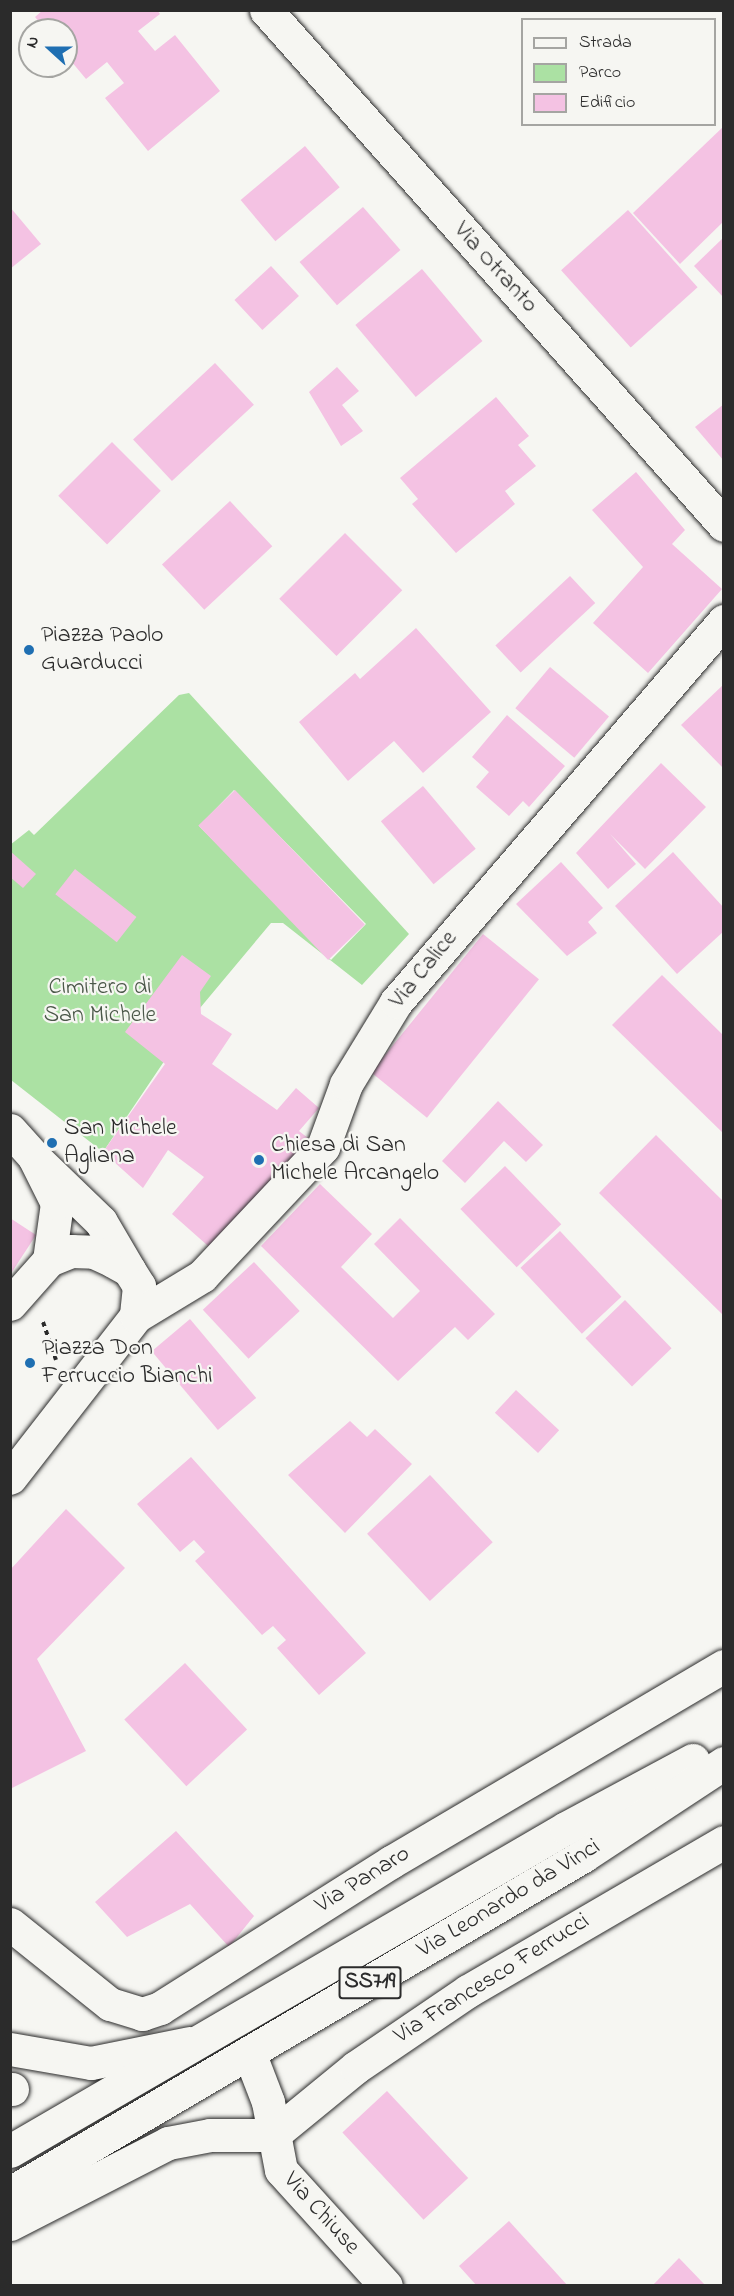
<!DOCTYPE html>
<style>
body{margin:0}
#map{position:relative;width:734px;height:2296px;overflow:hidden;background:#f6f6f2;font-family:"Indie Flower",sans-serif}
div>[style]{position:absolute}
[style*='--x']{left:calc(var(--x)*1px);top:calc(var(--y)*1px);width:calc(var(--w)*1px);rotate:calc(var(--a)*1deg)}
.green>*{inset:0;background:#abe1a3}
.building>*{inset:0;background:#f4c2e3;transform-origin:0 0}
.path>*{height:4px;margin-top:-2px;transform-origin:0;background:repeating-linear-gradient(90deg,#2b2b2b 0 4.5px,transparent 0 9px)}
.roads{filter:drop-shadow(0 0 2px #2b2b2b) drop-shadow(0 0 2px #2b2b2b)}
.minor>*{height:33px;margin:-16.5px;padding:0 16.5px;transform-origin:16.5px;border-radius:16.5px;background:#f6f6f2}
.major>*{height:33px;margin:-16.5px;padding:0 16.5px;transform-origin:16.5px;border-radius:16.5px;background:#f6f6f2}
.dots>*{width:16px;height:16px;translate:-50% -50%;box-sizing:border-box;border:3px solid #f6f6f2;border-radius:50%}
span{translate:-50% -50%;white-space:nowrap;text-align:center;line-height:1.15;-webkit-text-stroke:4.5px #f6f6f2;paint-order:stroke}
.shield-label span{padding:2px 4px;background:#f6f6f2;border:2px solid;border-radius:4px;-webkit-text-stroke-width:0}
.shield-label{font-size:22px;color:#2b2b2b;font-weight:700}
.street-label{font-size:24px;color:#2b2b2b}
.poi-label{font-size:24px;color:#2b2b2b}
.left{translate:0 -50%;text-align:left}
.park-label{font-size:24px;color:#4b5849}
.frame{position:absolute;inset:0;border:12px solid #2b2b2b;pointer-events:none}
.legend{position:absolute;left:521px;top:18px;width:195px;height:108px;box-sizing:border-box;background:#f6f6f2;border:2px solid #a5a5a2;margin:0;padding:8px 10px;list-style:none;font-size:18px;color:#2b2b2b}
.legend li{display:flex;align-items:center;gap:12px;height:30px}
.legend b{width:30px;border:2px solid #a5a5a2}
.north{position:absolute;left:18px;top:18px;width:60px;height:60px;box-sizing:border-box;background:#f6f6f2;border:2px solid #a5a5a2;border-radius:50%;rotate:291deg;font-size:16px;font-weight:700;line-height:24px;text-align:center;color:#2b2b2b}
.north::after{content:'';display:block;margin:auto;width:21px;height:27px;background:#1f6fb2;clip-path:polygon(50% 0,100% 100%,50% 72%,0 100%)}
</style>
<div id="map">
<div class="green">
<i style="clip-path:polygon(evenodd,189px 693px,409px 934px,362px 985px,283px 923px,271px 923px,200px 1008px,103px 1152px,11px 1080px,10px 845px,29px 830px,34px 835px,179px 695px,189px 693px,234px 790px,366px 924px,331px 960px,199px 826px,234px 790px)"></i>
</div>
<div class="building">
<i style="clip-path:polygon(43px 10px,157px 10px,160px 14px,138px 31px,155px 51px,175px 35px,220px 91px,148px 151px,105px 98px,124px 83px,107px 62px,86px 79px,66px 55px,66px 30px,46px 30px,35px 17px)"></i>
<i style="clip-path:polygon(724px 126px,724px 221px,680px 264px,633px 213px)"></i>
<i style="left:305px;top:146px;width:54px;height:84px;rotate:50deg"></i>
<i style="clip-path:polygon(10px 207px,41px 244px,10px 269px)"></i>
<i style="left:363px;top:207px;width:57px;height:84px;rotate:49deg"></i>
<i style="left:628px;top:210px;width:104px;height:90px;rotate:48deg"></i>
<i style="clip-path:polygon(724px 237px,724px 298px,694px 266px)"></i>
<i style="left:271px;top:266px;width:41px;height:50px;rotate:47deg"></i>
<i style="left:422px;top:269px;width:94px;height:87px;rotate:50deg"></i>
<i style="left:215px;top:363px;width:57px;height:112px;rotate:47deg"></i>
<i style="clip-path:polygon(337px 367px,359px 391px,342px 405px,363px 431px,341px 446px,309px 392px)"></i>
<i style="clip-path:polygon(496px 397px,529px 436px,518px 445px,536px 466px,505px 491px,515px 504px,456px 553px,412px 504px,418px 499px,400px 478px)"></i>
<i style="clip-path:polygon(724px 404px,724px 461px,695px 427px)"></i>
<i style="left:112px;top:442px;width:69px;height:76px;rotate:45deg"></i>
<i style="clip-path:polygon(636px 472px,685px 530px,672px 544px,722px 589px,648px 673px,593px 623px,643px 567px,592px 510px)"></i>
<i style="left:230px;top:501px;width:62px;height:93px;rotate:47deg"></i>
<i style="left:345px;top:533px;width:81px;height:93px;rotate:45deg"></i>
<i style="left:570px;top:576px;width:37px;height:102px;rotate:47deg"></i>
<i style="clip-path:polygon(416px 628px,491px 712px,423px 773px,394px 741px,348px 781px,299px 722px,355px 673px,360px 679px)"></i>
<i style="left:550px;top:667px;width:77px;height:54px;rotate:40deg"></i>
<i style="clip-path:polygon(724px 684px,724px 769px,681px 725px)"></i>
<i style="clip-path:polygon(507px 715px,565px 766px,529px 807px,523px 801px,509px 816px,476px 787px,489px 772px,472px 757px)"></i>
<i style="clip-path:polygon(661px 763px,706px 807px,645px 869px,610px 834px,636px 864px,608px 889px,576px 853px)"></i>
<i style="left:423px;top:786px;width:82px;height:55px;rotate:50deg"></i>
<i style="left:235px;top:790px;width:187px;height:51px;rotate:46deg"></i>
<i style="clip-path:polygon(10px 851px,36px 874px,23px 888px,10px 877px)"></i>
<i style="clip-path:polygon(673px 852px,724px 908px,724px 931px,677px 974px,615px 906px)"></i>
<i style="clip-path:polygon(561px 862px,603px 908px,588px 922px,597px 933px,567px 956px,516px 904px)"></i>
<i style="left:75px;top:869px;width:78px;height:32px;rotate:38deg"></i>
<i style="left:483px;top:934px;width:72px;height:178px;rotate:39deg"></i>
<i style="clip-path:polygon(182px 955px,211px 976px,200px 992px,201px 1014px,232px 1034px,212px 1064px,277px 1110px,296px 1088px,319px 1108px,299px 1131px,313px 1142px,216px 1253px,172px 1214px,204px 1177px,168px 1150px,143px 1188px,103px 1152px,165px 1064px,125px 1032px)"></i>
<i style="clip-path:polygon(662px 975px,724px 1036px,724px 1134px,612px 1025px)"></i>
<i style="clip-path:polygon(498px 1101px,543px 1145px,526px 1162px,504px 1141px,465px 1183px,442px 1161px)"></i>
<i style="clip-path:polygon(656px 1135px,724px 1202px,724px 1316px,599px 1193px)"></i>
<i style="left:505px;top:1166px;width:81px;height:62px;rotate:46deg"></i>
<i style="clip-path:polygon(320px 1184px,372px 1234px,341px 1267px,393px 1318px,420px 1291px,374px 1244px,400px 1218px,495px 1314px,468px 1340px,455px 1327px,398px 1381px,261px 1246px)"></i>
<i style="clip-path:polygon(10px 1218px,36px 1235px,10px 1275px)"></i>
<i style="left:560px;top:1231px;width:90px;height:54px;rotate:47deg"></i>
<i style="left:254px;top:1262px;width:67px;height:70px;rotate:47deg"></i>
<i style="left:625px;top:1300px;width:67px;height:55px;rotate:46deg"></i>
<i style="left:190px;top:1319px;width:103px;height:50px;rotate:50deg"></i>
<i style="left:516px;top:1390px;width:59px;height:31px;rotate:43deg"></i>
<i style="clip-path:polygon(350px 1421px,367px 1437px,375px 1429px,412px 1464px,345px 1533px,288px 1475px)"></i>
<i style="clip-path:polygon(191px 1457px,366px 1653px,319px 1695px,277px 1648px,286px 1640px,273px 1626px,262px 1635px,195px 1561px,205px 1552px,194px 1540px,180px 1552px,137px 1504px)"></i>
<i style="left:430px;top:1475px;width:92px;height:86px;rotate:47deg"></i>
<i style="clip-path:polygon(66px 1509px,125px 1568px,37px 1659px,86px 1751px,10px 1789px,10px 1570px)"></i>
<i style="left:185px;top:1663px;width:91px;height:83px;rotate:47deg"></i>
<i style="clip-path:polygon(176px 1831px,254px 1916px,229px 1947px,190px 1904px,127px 1937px,95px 1902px)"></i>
<i style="left:387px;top:2091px;width:119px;height:61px;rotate:47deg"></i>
<i style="clip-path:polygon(509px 2221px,568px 2286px,477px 2286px,459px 2266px)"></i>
<i style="clip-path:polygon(679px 2258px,706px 2286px,652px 2286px)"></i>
</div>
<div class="path">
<i style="--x:43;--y:1322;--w:40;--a:71.1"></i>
</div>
<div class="roads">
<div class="minor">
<i style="--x:266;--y:10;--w:689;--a:48.35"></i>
<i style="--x:10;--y:1130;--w:36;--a:48"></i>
<i style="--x:49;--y:1260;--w:58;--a:-82"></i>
<i style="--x:57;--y:1203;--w:51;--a:-116.6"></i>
<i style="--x:34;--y:1157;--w:93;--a:44.1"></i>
<i style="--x:101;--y:1222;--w:56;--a:59.7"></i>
<i style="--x:10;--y:1304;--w:59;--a:-48.4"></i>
<i style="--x:49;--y:1260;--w:24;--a:-22"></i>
<i style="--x:71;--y:1251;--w:23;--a:2"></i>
<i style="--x:94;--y:1252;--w:21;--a:25"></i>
<i style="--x:113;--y:1261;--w:18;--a:29"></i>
<i style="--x:129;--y:1270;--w:19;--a:58"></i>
<i style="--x:139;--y:1286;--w:30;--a:96"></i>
<i style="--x:136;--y:1316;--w:205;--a:127.9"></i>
<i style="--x:136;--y:1316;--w:77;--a:-31.2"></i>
<i style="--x:202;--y:1276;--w:177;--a:-46.8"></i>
<i style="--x:323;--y:1147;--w:67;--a:-69.9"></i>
<i style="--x:346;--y:1084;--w:96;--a:-58.6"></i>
<i style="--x:396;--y:1002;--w:503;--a:-49.28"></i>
<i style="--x:10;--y:1924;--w:128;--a:38.7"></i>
<i style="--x:110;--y:2004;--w:34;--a:17"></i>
<i style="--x:142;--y:2014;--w:19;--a:-18"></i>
<i style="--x:160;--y:2008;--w:273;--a:-32.3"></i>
<i style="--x:391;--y:1862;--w:386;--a:-30.5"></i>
<i style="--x:10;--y:2049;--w:82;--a:9.8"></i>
<i style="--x:91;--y:2063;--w:100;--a:-11.5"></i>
<i style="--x:250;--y:2055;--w:50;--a:69"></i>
<i style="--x:268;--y:2102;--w:69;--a:79.2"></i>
<i style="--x:281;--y:2170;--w:156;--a:47.8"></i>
<i style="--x:10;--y:2089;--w:2;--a:0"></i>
<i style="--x:273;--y:2135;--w:107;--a:-39.3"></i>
<i style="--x:356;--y:2067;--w:135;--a:-34.2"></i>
<i style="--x:468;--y:1991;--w:296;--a:-30.2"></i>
<i style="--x:10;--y:2224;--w:178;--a:-27.1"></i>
<i style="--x:168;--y:2143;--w:43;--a:-10.8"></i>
<i style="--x:210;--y:2135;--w:63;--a:0"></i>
</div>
<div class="major">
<i style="--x:10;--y:2151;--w:643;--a:-30.15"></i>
<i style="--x:566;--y:1828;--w:144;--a:-28.2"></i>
<i style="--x:10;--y:2193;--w:665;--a:-30.46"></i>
<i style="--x:583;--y:1856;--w:169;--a:-33.4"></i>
</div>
</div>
<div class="dots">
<i style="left:29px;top:650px;background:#1f6fb2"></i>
<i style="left:52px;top:1143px;background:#1f6fb2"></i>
<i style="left:259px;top:1160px;background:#1f6fb2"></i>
<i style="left:30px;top:1363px;background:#1f6fb2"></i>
</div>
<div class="shield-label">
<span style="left:370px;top:1983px">SS719</span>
</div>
<div class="street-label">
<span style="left:495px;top:268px;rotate:48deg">Via Otranto</span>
<span style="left:424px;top:970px;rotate:-51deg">Via Calice</span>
<span style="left:363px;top:1880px;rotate:-32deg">Via Panaro</span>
<span style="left:509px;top:1899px;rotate:-31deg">Via Leonardo da Vinci</span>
<span style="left:492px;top:1979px;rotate:-32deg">Via Francesco Ferrucci</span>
<span style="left:321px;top:2214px;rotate:48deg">Via Chiuse</span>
</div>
<div class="poi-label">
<span class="left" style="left:41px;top:650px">Piazza Paolo<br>Guarducci</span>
<span class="left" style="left:64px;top:1143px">San Michele<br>Agliana</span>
<span class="left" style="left:271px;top:1160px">Chiesa di San<br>Michele Arcangelo</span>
<span class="left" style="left:42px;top:1363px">Piazza Don<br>Ferruccio Bianchi</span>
</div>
<div class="park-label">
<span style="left:100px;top:1002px">Cimitero di<br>San Michele</span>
</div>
<div class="frame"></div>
<ul class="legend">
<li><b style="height:8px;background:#f6f6f2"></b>Strada</li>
<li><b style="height:16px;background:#abe1a3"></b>Parco</li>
<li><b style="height:16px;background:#f4c2e3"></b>Edificio</li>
</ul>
<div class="north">N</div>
</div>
